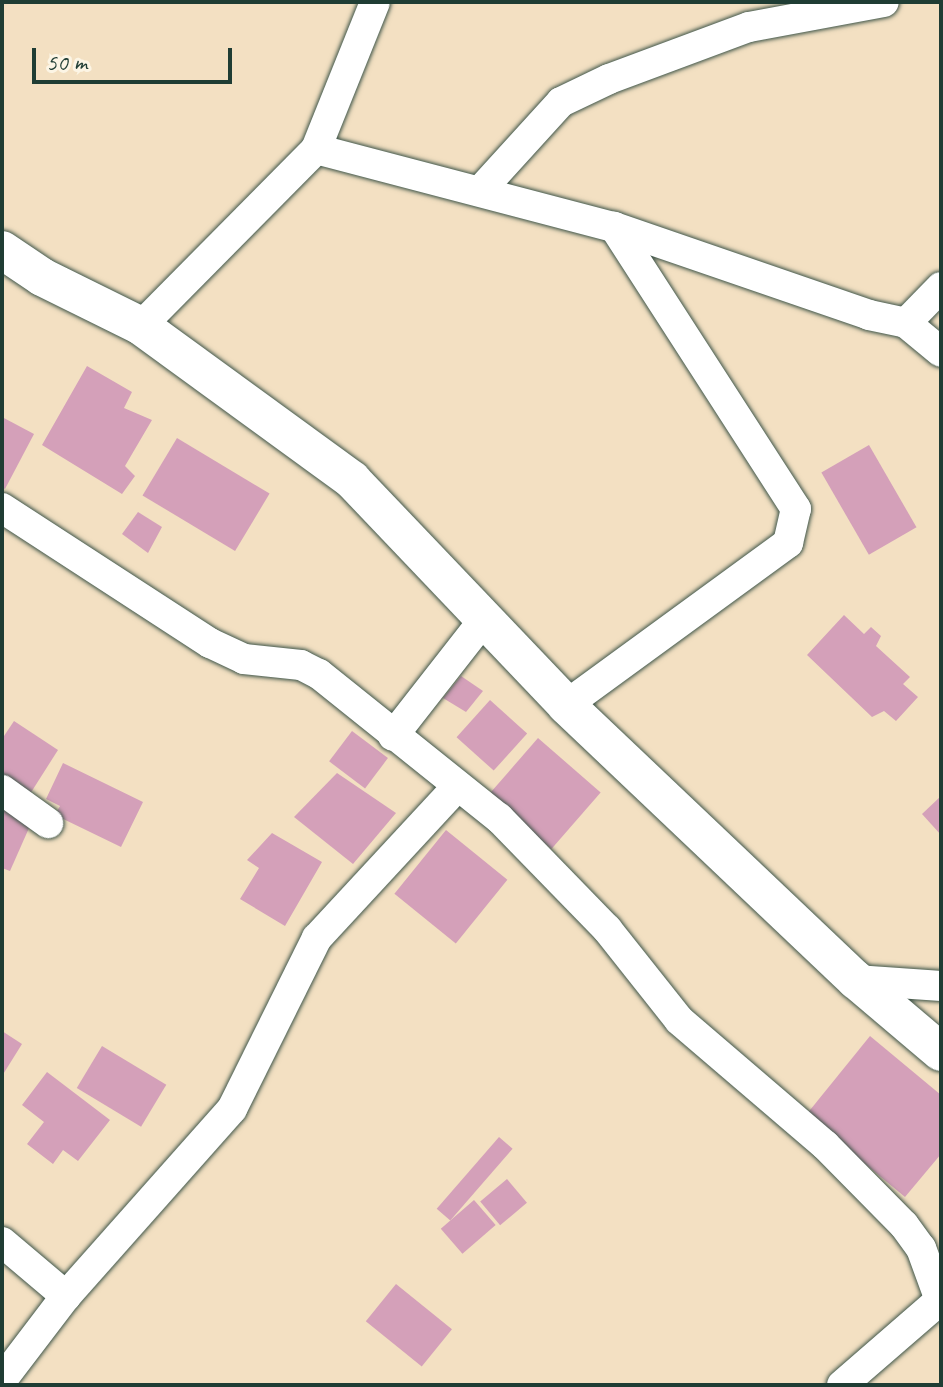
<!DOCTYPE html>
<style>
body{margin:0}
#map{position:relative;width:943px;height:1387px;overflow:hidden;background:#f3e0c2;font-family:Caveat,sans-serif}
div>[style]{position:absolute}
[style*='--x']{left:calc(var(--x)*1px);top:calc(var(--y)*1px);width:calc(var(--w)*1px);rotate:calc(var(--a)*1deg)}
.building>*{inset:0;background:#d4a0b9;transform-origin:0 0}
.roads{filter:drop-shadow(0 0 2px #3f5549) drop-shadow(0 0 2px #3f5549)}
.minor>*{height:30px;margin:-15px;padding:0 15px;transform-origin:15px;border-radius:15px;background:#fff}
.tertiary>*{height:38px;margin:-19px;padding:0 19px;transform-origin:19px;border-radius:19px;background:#fff}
span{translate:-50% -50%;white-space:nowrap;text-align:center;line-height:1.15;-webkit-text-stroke:6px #fcf5e5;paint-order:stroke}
.frame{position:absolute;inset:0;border:4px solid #1f3d34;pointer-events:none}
.scale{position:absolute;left:32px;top:48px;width:200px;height:36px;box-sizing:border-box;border:4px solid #1f3d34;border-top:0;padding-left:10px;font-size:24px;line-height:28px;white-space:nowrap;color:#1f3d34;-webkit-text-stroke:6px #fcf5e5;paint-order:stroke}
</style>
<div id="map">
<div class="building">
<i style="clip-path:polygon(87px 366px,132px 392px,124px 408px,152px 420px,125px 466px,135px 476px,122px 494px,42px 445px)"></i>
<i style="clip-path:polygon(2px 417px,34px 434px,5px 489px,2px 487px)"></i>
<i style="left:177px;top:438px;width:108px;height:67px;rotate:31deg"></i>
<i style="left:869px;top:445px;width:95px;height:55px;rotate:60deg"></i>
<i style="clip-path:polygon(138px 512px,162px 527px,148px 553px,122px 534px)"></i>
<i style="clip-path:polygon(844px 615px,864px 634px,871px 627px,881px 636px,876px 646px,910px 677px,903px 684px,918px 697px,896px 721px,884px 711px,872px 717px,807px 655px)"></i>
<i style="clip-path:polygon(461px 676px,483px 691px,466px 712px,443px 698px)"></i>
<i style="left:490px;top:700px;width:50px;height:50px;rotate:42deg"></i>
<i style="clip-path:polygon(14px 721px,58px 750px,30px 794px,2px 776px,2px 739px)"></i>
<i style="left:352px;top:731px;width:45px;height:38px;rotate:37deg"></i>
<i style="left:538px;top:738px;width:83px;height:75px;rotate:41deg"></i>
<i style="clip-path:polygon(63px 763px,143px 802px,121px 847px,55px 815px,60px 806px,46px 799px)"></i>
<i style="clip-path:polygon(337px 773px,396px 813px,353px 864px,294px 817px)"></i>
<i style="clip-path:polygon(941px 796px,941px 835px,922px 814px)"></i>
<i style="clip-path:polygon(2px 806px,33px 819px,10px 871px,2px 868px)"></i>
<i style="left:446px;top:830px;width:79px;height:82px;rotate:39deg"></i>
<i style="clip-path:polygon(272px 833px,322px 862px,285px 926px,240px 899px,259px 868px,247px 860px)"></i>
<i style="clip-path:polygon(2px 1031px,22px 1044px,2px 1076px)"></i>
<i style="clip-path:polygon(870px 1036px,941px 1095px,941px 1154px,905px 1197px,806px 1115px)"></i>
<i style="left:102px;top:1046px;width:75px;height:49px;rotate:31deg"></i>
<i style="clip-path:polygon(47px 1072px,110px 1120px,78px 1161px,63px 1150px,53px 1164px,27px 1144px,44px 1122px,22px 1105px)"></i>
<i style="left:499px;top:1137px;width:18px;height:95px;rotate:41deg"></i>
<i style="left:507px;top:1179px;width:31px;height:35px;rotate:50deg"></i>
<i style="left:474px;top:1200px;width:33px;height:44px;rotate:49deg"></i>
<i style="left:396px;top:1284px;width:72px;height:48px;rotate:39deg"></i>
</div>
<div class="roads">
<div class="minor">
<i style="--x:316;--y:149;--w:158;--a:-68.1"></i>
<i style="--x:480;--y:191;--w:120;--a:-47.7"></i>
<i style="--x:561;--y:102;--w:53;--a:-25.6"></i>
<i style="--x:609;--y:79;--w:149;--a:-20.4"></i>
<i style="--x:749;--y:27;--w:137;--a:-10.5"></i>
<i style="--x:906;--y:323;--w:50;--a:-45.8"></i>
<i style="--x:141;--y:326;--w:249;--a:-45.3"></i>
<i style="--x:316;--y:149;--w:308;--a:14.7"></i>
<i style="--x:614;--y:227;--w:270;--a:19"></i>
<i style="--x:869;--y:315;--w:38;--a:12"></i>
<i style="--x:906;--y:323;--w:45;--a:39.6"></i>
<i style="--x:2;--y:508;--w:248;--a:33"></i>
<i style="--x:210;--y:643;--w:38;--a:25"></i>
<i style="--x:244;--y:659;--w:57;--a:6"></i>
<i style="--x:301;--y:665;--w:20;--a:27"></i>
<i style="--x:319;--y:674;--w:231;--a:38.7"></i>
<i style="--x:499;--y:818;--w:155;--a:45.8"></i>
<i style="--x:607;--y:929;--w:116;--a:51.6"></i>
<i style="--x:679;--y:1020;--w:192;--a:40.6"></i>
<i style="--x:825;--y:1145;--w:112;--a:45.4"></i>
<i style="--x:904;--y:1225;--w:29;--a:54"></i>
<i style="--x:921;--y:1248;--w:59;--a:70"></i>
<i style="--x:566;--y:705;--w:275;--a:-36.1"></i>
<i style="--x:788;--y:543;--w:35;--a:-77"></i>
<i style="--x:796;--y:509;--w:336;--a:-122.8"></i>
<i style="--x:393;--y:736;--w:146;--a:-52"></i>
<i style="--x:2;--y:790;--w:57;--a:35.7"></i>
<i style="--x:856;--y:980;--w:85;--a:4"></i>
<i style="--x:2;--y:1242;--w:84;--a:40.2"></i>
<i style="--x:2;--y:1380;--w:106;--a:-52.7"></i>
<i style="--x:66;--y:1296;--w:250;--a:-48.4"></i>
<i style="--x:232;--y:1109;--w:191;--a:-63.6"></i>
<i style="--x:317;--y:938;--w:207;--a:-47.2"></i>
<i style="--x:842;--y:1385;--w:128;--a:-40.9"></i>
</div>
<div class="tertiary">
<i style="--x:2;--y:250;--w:48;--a:34"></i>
<i style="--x:42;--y:277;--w:110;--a:26.3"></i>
<i style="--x:141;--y:326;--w:261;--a:36.1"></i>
<i style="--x:352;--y:480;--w:311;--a:46.4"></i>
<i style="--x:566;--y:705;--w:400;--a:43.5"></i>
<i style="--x:856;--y:980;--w:111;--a:40.3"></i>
</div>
</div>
<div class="frame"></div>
<div class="scale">50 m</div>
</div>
